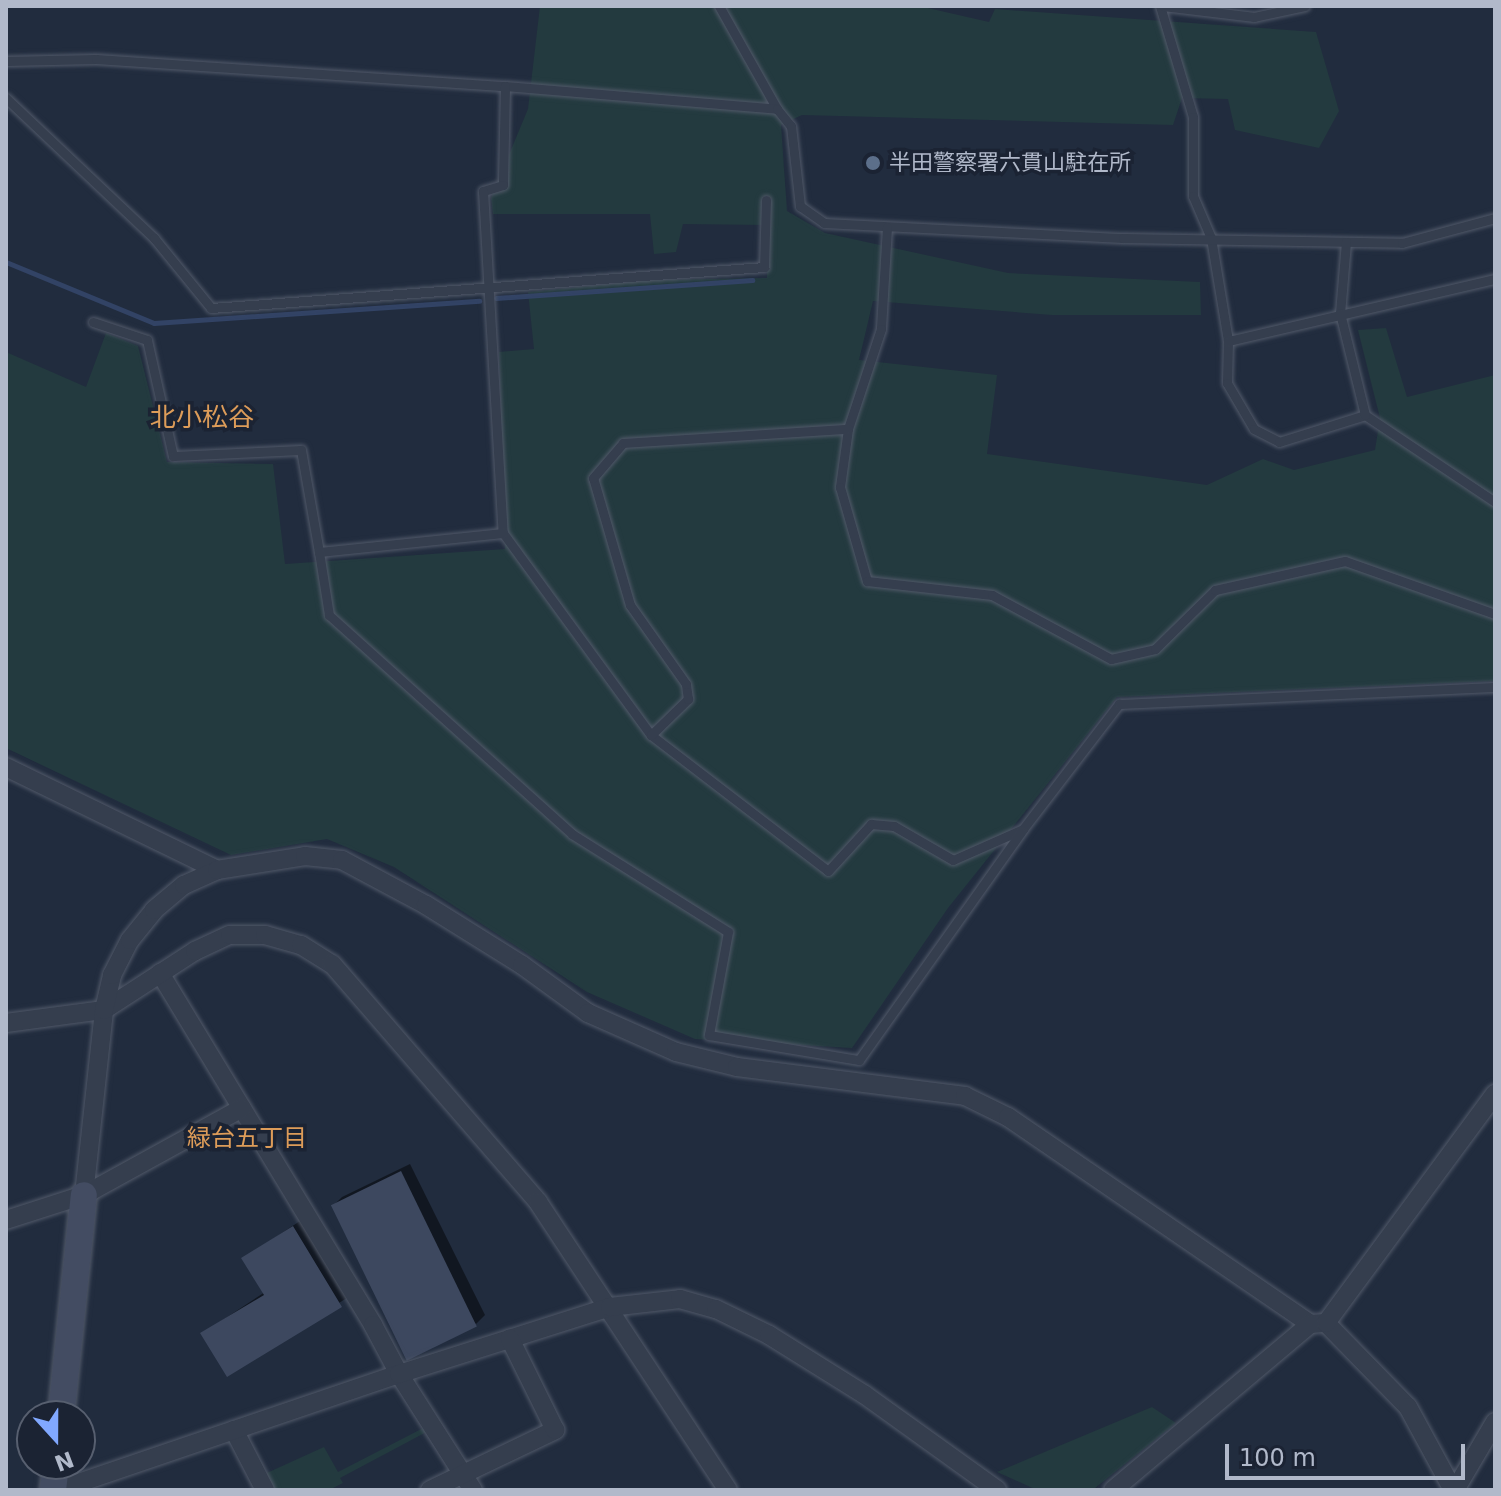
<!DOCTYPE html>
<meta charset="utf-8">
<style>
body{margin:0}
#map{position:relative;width:1501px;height:1496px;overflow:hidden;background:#212c3e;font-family:"DejaVu Sans","Noto Sans JP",sans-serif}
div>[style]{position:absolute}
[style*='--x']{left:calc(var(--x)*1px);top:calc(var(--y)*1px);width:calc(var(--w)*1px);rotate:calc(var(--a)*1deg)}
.green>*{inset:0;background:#233a3f}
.shadow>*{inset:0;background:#0007}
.stream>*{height:5px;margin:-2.5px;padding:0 2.5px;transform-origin:2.5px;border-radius:2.5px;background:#324365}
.building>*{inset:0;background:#3d485f;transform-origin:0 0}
.roads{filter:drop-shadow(0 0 2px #515969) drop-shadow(0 0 2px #515969)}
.lane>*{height:9px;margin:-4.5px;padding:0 4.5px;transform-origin:4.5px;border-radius:4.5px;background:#353e4e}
.street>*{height:18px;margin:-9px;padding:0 9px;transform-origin:9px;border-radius:9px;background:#353e4e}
.secondary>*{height:26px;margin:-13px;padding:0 13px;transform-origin:13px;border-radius:13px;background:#434c62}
.dots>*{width:22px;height:22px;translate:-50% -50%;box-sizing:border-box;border:4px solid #1b2333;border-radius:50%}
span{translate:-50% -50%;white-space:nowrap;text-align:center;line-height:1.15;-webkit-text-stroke:7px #1b2333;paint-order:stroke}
.poi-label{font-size:22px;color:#b1b9ca}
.left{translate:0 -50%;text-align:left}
.neighbourhood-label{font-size:24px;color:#dd9c59}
.quarter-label{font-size:26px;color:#dd9c59}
.frame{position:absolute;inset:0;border:8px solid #b1b9ca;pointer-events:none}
.north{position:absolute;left:16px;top:1400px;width:80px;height:80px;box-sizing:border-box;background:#1b2333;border:2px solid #575f6f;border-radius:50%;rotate:159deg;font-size:22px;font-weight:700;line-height:32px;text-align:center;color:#b1b9ca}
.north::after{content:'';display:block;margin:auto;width:28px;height:36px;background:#81a8ff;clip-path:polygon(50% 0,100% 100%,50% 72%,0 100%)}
.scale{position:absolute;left:1225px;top:1444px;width:240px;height:36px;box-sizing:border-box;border:4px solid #b1b9ca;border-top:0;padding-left:10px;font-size:24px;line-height:28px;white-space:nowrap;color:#b1b9ca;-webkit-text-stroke:6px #1b2333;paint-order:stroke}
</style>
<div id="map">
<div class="green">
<i style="clip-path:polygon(540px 6px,919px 6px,989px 22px,995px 9px,1316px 32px,1339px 111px,1319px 148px,1235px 130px,1228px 99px,1182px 98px,1173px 125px,802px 115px,781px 125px,787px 211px,825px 233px,1008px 273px,1200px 282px,1201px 315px,1052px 315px,873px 301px,859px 360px,997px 375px,987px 454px,1207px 485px,1263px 459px,1294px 470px,1375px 450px,1380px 418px,1358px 330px,1386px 328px,1407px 397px,1495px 375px,1495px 681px,1117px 697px,948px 908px,852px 1048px,695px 1039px,587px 992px,394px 867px,327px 839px,231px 855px,6px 748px,6px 352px,86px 387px,106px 333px,138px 346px,167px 462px,273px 464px,285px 564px,505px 549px,499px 352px,534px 349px,528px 292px,653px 280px,767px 278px,767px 225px,683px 224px,676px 252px,654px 254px,650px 214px,493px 214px,491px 198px,528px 109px)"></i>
<i style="clip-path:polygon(1152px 1407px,1176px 1423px,1095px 1488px,1037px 1490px,997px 1472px)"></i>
<i style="clip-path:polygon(431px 1424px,434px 1428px,340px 1478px,343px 1483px,329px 1490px,265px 1490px,258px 1477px,324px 1447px,338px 1472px)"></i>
</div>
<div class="shadow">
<i style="clip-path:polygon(410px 1164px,485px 1315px,476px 1324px,333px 1206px,342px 1197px)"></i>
<i style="clip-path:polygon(303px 1219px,350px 1296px,227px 1374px,203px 1333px,265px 1292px,244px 1258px)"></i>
</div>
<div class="stream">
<i style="--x:6;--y:262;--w:160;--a:22.4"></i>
<i style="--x:154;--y:323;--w:326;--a:-3.9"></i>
<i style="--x:496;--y:298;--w:257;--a:-4"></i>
</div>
<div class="building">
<i style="left:401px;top:1171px;width:173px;height:78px;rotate:64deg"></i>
<i style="clip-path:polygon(293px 1226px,342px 1307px,227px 1377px,200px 1333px,264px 1295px,241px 1258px)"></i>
</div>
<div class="roads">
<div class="lane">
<i style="--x:719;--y:6;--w:118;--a:60.6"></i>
<i style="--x:1160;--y:6;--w:116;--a:73.4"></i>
<i style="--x:1193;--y:117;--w:79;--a:90"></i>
<i style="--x:1193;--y:196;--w:46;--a:66.8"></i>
<i style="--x:1211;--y:238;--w:104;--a:80.6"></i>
<i style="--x:1228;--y:341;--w:42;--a:91.4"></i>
<i style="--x:1227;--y:383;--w:53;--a:59.6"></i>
<i style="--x:1254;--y:429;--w:28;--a:27"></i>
<i style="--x:1279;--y:442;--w:90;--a:-17.4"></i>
<i style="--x:1365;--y:415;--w:156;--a:33.8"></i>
<i style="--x:1163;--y:6;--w:92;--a:6.9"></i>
<i style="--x:1254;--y:17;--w:52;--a:-12.2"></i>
<i style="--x:6;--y:61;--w:90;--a:-1.3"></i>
<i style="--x:96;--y:59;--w:410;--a:3.8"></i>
<i style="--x:505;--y:86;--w:273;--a:4.8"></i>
<i style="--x:777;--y:109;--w:22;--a:51"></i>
<i style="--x:791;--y:126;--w:81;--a:83.6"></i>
<i style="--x:800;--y:206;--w:29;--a:35"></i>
<i style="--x:824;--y:223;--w:299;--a:2.9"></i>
<i style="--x:1123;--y:238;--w:279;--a:1"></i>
<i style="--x:1402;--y:243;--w:96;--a:-15"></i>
<i style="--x:505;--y:86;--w:99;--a:91.2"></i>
<i style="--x:503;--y:185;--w:21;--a:163"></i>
<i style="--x:483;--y:191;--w:343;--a:86.7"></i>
<i style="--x:503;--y:533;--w:250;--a:53.8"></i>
<i style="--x:651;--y:735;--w:223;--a:37.5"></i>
<i style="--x:828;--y:871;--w:64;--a:-47.5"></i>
<i style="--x:871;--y:824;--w:23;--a:5"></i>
<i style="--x:894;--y:826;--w:68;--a:30"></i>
<i style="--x:953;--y:860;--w:77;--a:-23.9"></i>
<i style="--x:1023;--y:829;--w:158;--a:-52.5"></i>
<i style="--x:1119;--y:704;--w:376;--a:-2.6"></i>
<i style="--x:6;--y:98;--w:204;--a:43.4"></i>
<i style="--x:154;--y:238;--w:90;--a:50.8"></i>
<i style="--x:211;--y:308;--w:555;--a:-4.24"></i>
<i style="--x:764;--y:267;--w:67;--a:-88.3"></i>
<i style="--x:887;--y:227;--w:102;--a:93.4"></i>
<i style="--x:881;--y:329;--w:105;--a:108.3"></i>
<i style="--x:848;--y:429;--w:59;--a:97.9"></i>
<i style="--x:840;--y:487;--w:98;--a:74"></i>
<i style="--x:867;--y:581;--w:126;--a:6.4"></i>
<i style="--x:992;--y:595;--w:135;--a:28.3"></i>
<i style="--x:1111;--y:659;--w:45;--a:-12.8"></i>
<i style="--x:1155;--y:649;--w:84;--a:-44.5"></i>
<i style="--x:1215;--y:590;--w:133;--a:-12.6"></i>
<i style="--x:1345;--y:561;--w:159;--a:19.5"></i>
<i style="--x:1346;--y:242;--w:71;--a:94.8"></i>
<i style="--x:1340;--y:313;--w:105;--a:76.2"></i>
<i style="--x:93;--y:322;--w:57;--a:18.4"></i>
<i style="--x:147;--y:340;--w:119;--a:77.4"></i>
<i style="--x:173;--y:456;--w:128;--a:-2.7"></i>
<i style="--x:301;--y:450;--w:104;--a:80"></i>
<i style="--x:319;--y:552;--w:185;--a:-5.9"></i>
<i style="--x:1228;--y:341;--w:274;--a:-13.1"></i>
<i style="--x:319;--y:552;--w:64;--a:81"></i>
<i style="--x:329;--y:615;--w:327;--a:42"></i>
<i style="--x:572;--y:834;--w:184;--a:32.1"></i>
<i style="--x:728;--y:932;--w:105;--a:100.5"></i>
<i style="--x:709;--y:1035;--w:152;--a:9.5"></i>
<i style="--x:859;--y:1060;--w:280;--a:-54.6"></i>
<i style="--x:651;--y:735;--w:52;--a:-44.2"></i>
<i style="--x:688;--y:699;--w:15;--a:-98"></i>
<i style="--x:686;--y:684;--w:97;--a:-125.3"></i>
<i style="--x:630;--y:605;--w:132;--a:-106.2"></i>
<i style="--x:593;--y:478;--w:46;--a:-49.4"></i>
<i style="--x:623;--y:443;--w:225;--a:-3.6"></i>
</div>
<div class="street">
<i style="--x:6;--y:767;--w:235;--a:26"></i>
<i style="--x:160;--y:973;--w:411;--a:58.8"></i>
<i style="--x:373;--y:1325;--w:55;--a:62"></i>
<i style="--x:399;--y:1374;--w:138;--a:57.5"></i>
<i style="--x:6;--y:1023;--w:99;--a:-7.6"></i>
<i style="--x:104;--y:1010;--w:108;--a:-33"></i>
<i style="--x:195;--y:951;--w:38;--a:-25"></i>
<i style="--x:230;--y:935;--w:35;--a:0"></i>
<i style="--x:265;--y:935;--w:37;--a:16"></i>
<i style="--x:301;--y:945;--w:36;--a:32"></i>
<i style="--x:332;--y:964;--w:315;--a:49.1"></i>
<i style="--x:538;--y:1202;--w:345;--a:56.6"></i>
<i style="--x:84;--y:1195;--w:186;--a:-83.8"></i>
<i style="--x:104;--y:1010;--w:36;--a:-77"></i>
<i style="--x:112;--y:975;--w:39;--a:-63"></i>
<i style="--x:130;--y:940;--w:38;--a:-51"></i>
<i style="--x:154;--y:910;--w:39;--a:-40"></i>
<i style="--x:184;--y:885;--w:36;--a:-24"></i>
<i style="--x:217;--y:870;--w:89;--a:-9"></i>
<i style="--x:305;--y:856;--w:37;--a:6"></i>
<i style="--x:342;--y:860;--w:95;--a:28.2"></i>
<i style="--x:426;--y:905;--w:113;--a:32"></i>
<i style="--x:522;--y:965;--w:82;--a:36"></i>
<i style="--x:588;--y:1013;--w:96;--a:23.9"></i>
<i style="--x:676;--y:1052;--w:63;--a:13.8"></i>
<i style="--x:737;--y:1067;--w:230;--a:7.2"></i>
<i style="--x:965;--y:1096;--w:48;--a:26"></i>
<i style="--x:1008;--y:1117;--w:366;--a:34.4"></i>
<i style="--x:1310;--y:1324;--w:16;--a:-4"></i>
<i style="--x:1326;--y:1323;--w:117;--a:45.7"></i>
<i style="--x:1408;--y:1407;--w:94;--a:61.5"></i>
<i style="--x:6;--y:1220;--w:82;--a:-17.8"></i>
<i style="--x:84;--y:1195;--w:180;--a:-28.8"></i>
<i style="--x:1326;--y:1323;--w:285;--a:-53.6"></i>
<i style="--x:234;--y:1430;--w:68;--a:62.7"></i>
<i style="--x:58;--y:1490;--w:360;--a:-18.8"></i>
<i style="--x:399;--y:1374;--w:221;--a:-17.6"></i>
<i style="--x:610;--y:1307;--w:70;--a:-6.5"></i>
<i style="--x:680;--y:1299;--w:37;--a:16"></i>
<i style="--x:716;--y:1309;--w:59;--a:26.1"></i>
<i style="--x:769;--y:1335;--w:113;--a:32"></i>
<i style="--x:865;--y:1395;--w:163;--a:35.7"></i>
<i style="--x:430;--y:1490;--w:139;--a:-25.6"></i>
<i style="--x:555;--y:1430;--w:102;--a:-116.3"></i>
<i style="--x:1113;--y:1490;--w:258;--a:-40.1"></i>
<i style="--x:1455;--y:1490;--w:79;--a:-59.5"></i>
</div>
<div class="secondary">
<i style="--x:61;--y:1416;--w:222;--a:-84.1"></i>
<i style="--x:53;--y:1490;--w:26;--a:-83"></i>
</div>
</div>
<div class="dots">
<i style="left:873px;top:163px;background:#5c6f8a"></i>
</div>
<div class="poi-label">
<span class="left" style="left:889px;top:163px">半田警察署六貫山駐在所</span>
</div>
<div class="neighbourhood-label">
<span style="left:247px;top:1139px">緑台五丁目</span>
</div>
<div class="quarter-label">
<span style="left:202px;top:418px">北小松谷</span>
</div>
<div class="frame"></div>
<div class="north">N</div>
<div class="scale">100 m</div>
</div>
